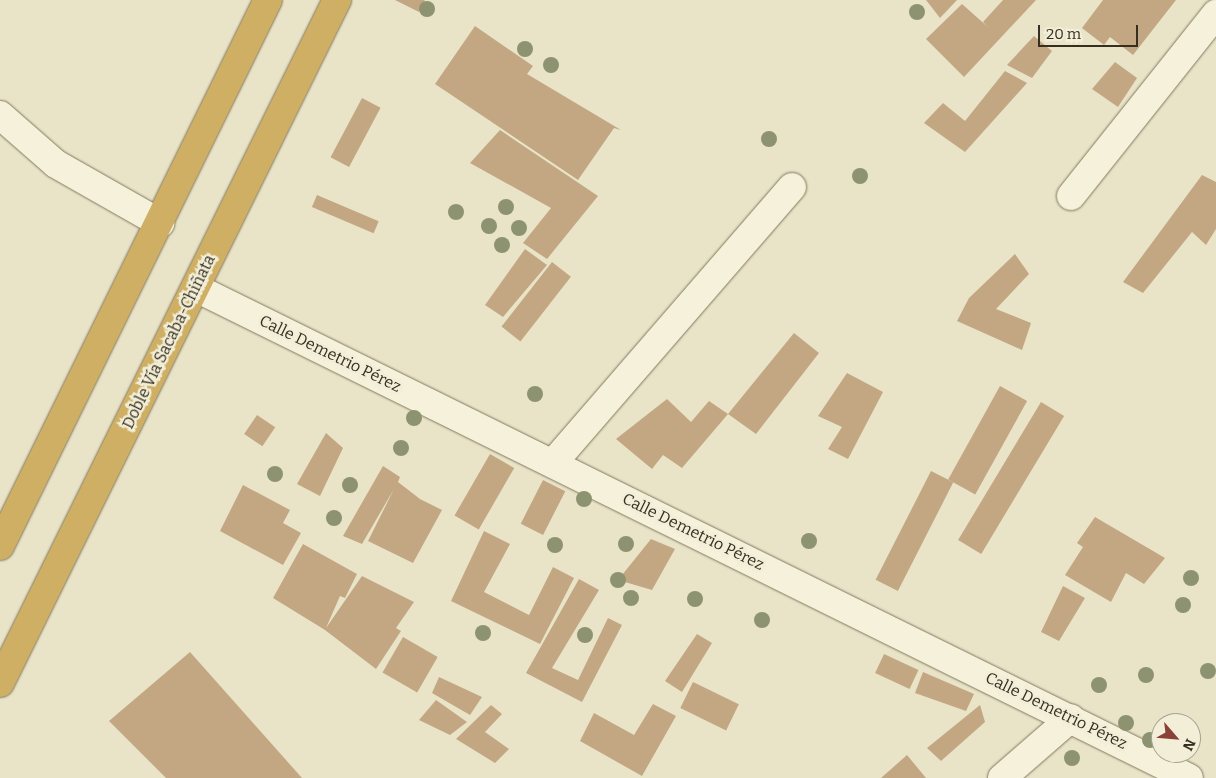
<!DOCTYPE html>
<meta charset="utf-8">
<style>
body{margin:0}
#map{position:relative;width:1216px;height:778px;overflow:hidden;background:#e9e4c8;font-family:Bitter,serif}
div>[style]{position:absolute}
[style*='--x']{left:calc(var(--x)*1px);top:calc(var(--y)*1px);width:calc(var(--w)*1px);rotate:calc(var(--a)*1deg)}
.building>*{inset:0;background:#c3a782;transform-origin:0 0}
.roads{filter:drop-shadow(0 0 1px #83785f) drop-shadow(0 0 1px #83785f)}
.minor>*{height:28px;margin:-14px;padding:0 14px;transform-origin:14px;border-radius:14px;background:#f5f1da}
.highway>*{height:28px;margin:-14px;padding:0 14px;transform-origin:14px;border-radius:14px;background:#ceaf63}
.trees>*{width:16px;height:16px;margin:-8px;border-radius:50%;background:#8d9371}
span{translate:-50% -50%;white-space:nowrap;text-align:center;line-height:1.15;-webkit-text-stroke:5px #f2eed7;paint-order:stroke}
.street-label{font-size:16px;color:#362e21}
.north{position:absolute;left:1151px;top:713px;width:50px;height:50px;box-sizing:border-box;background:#f2eed7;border:1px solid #a7a18e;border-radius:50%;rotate:117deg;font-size:14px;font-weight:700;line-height:20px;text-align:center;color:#362e21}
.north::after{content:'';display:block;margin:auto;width:18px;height:22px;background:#8b4236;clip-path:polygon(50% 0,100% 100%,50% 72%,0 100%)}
.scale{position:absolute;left:1038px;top:25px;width:100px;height:22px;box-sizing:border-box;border:2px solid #362e21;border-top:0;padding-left:6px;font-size:15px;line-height:18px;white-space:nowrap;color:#362e21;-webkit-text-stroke:4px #f2eed7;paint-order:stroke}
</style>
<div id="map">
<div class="building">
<i style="clip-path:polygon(395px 0,424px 0,425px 1px,419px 12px)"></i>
<i style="clip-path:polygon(926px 0,957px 0,940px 18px)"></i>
<i style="clip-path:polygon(1003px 0,1036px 0,964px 77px,926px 39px,962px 4px,989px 28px,983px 22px)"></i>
<i style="clip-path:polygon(1103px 0,1176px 0,1133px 55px,1110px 37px,1104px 45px,1082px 28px)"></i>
<i style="clip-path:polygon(475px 26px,533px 66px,527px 74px,621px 130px,614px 128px,578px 180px,435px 84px)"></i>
<i style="clip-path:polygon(1034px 36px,1052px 51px,1032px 78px,1007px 65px)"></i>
<i style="clip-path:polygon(1115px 62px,1137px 78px,1118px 107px,1092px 89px)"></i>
<i style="clip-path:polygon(1005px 71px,1027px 83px,965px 152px,924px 123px,943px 103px,965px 121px)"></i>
<i style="left:362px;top:98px;width:21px;height:67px;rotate:28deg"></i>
<i style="clip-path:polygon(500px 130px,598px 196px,547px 259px,523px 243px,551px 208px,470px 163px)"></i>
<i style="clip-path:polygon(1202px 175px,1216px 182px,1216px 229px,1206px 245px,1192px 232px,1143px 293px,1123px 282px)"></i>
<i style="left:317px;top:195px;width:67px;height:13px;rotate:23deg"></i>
<i style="clip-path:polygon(525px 249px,547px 265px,503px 317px,485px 305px)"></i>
<i style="clip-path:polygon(1015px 254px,1029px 274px,996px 309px,1031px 323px,1022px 350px,957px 321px,969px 298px)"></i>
<i style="left:552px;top:262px;width:24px;height:82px;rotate:38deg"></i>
<i style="clip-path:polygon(794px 333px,819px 353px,756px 434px,728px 414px,682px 468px,663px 455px,652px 469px,616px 439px,667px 399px,691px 422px,709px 401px,728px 414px)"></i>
<i style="clip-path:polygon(847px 373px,883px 392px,848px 459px,828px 449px,842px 427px,818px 416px)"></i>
<i style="left:1000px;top:386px;width:31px;height:107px;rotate:29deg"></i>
<i style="left:1041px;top:402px;width:27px;height:161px;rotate:31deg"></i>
<i style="left:257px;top:415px;width:22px;height:23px;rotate:34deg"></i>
<i style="clip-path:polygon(326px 433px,343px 448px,320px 496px,297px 484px)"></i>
<i style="left:490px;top:454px;width:28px;height:71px;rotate:30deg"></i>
<i style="clip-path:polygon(383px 466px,400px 477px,398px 482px,420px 499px,442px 510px,413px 563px,368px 541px,394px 489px,362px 544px,343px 536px)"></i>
<i style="left:931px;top:471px;width:25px;height:122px;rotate:27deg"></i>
<i style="left:543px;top:480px;width:25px;height:49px;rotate:27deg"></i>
<i style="clip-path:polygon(243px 485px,290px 510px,283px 523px,301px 533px,283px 565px,220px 531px)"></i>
<i style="clip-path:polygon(1095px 517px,1165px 558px,1144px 584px,1126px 573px,1111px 602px,1065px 575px,1083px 547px,1077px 543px)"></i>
<i style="clip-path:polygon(484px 531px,510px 544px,484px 592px,529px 615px,553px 567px,574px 578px,540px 644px,451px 601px)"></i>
<i style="clip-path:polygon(651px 539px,675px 549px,652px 590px,618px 580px)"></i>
<i style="clip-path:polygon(303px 544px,357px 574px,345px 598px,340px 596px,326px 628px,362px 576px,414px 602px,396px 628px,401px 631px,376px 669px,325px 630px,273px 598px)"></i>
<i style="clip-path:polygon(579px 579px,599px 590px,552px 668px,578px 680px,608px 618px,622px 625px,582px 702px,526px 673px)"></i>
<i style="clip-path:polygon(1063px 586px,1085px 598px,1059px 641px,1041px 632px)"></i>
<i style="clip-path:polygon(697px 634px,712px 643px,682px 692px,665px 681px)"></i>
<i style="left:403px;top:637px;width:40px;height:41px;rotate:30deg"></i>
<i style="clip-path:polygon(190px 652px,302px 778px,166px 778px,109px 721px)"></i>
<i style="left:884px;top:654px;width:38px;height:21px;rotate:25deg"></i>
<i style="clip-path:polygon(923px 672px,974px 694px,966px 711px,915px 693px)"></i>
<i style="clip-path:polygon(439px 677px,482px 697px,470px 715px,432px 693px)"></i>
<i style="left:693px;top:682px;width:51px;height:29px;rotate:26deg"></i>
<i style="clip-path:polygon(436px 700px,467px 722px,450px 735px,419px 720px)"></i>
<i style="clip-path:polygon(653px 704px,676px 716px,642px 776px,580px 741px,594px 713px,634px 735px)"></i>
<i style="clip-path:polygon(491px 705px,502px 714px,485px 732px,509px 749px,495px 763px,456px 739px)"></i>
<i style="clip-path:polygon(980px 705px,985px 722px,941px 761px,927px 748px)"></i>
<i style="clip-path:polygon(907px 755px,926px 778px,881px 778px)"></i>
</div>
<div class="roads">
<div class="minor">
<i style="--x:0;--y:115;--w:74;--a:41.2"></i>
<i style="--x:56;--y:164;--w:120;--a:29.6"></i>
<i style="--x:1071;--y:196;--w:233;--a:-51.5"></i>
<i style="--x:196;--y:288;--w:1107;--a:26.26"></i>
<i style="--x:553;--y:463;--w:365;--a:-49.1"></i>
<i style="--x:1002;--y:778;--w:91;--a:-41"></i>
</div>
<div class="highway">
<i style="--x:0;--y:546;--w:608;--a:-63.86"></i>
<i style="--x:0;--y:683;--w:762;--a:-63.74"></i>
</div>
</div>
<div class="trees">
<i style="left:427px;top:9px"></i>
<i style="left:917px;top:12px"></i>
<i style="left:525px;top:49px"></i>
<i style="left:551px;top:65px"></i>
<i style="left:769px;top:139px"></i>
<i style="left:860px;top:176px"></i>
<i style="left:506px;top:207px"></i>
<i style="left:456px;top:212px"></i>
<i style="left:489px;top:226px"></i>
<i style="left:519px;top:228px"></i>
<i style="left:502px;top:245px"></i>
<i style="left:535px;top:394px"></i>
<i style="left:414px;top:418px"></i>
<i style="left:401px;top:448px"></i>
<i style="left:275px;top:474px"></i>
<i style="left:350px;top:485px"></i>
<i style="left:584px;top:499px"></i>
<i style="left:334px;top:518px"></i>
<i style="left:809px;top:541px"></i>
<i style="left:626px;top:544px"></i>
<i style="left:555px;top:545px"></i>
<i style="left:1191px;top:578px"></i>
<i style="left:618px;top:580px"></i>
<i style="left:631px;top:598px"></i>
<i style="left:695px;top:599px"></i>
<i style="left:1183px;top:605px"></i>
<i style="left:762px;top:620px"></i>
<i style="left:483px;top:633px"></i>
<i style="left:585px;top:635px"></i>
<i style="left:1208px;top:671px"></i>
<i style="left:1146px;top:675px"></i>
<i style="left:1099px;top:685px"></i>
<i style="left:1126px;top:723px"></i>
<i style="left:1150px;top:740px"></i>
<i style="left:1072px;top:758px"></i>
</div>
<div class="street-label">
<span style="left:169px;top:342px;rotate:-64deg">Doble Vía Sacaba-Chiñata</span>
<span style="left:330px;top:354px;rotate:26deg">Calle Demetrio Pérez</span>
<span style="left:693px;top:532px;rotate:26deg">Calle Demetrio Pérez</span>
<span style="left:1056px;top:711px;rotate:26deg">Calle Demetrio Pérez</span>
</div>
<div class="north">N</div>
<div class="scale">20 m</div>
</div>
